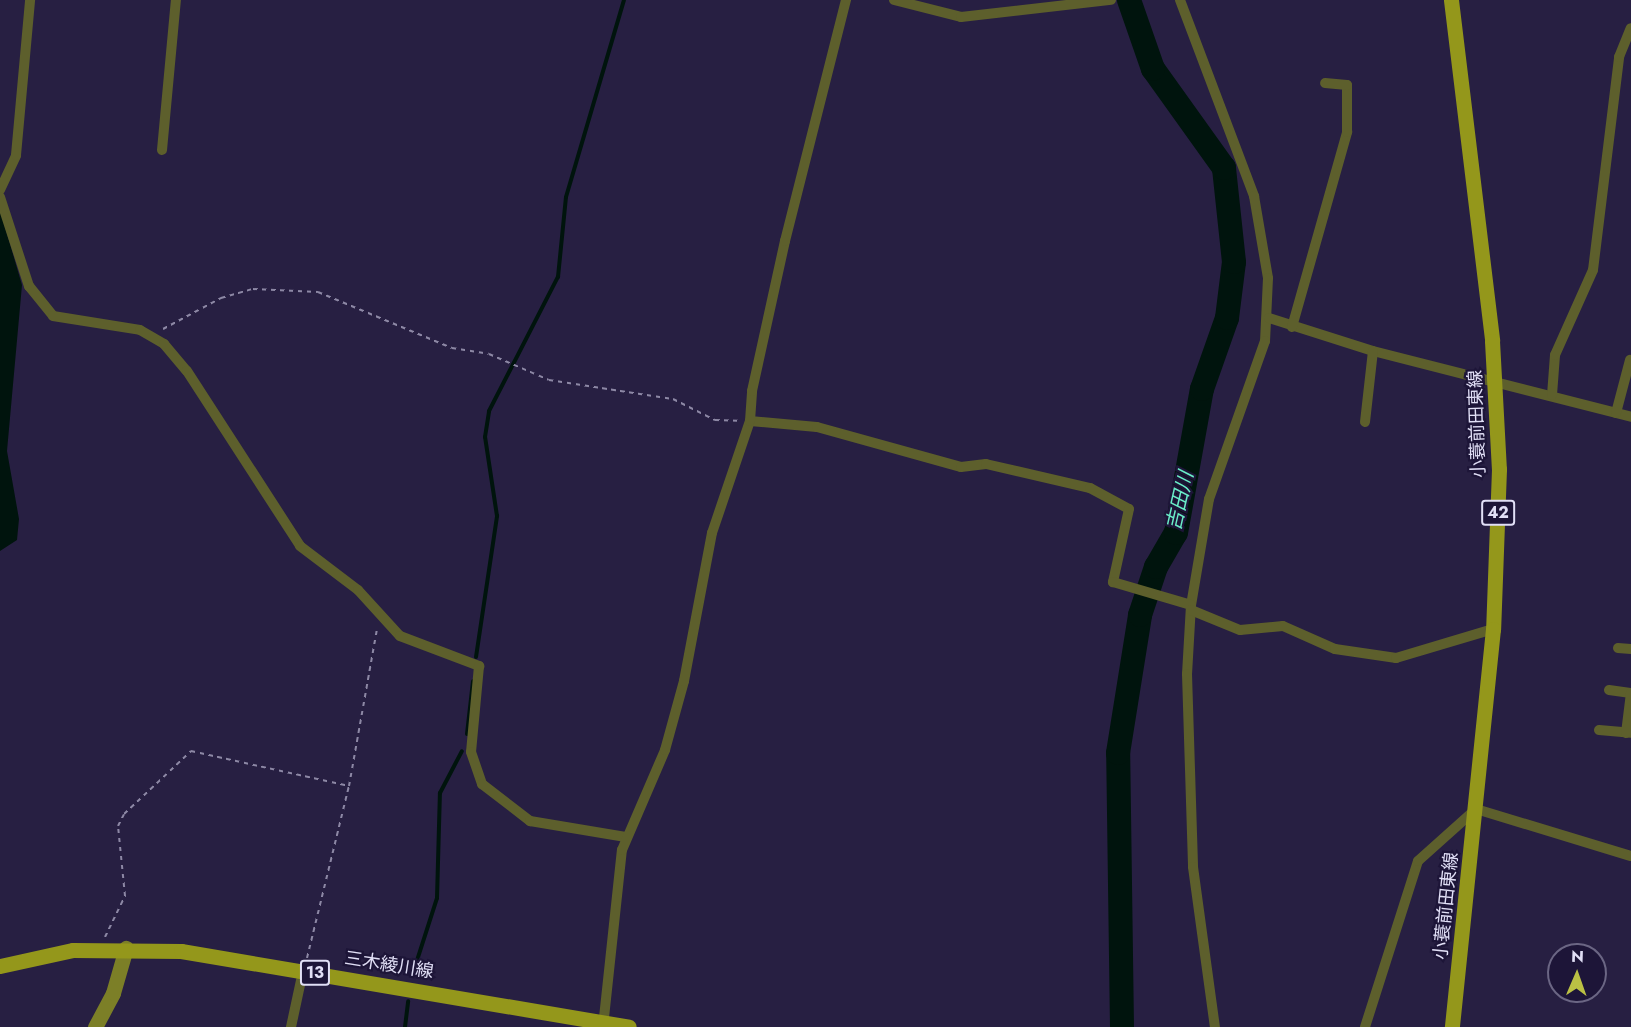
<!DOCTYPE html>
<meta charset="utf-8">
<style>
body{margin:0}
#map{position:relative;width:1631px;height:1027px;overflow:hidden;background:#271f42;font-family:Jost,"Noto Sans JP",sans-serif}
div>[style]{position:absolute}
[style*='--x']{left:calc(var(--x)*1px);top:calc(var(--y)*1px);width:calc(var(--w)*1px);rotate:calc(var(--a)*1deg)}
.water>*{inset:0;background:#00140d}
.stream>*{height:4px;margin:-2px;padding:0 2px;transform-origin:2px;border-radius:2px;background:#00140d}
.river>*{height:24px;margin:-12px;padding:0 12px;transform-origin:12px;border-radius:12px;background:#00140d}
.path>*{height:2px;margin-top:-1px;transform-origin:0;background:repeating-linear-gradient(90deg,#8d88a5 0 4.5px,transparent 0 9px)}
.street>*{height:10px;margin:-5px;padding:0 5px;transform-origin:5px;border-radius:5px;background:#5d5f2c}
.secondary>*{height:15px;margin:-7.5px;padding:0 7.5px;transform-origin:7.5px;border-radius:7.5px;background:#7c7f27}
.primary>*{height:15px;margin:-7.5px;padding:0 7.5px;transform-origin:7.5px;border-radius:7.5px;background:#94971b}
span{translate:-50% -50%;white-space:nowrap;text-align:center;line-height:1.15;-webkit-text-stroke:4.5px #1d1538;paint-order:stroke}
.shield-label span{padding:2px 4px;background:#1d1538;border:2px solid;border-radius:4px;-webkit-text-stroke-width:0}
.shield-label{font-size:16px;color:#e1dff6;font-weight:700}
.street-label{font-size:18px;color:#e1dff6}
.water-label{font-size:20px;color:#6aeec8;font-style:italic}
.north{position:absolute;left:1547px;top:943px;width:60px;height:60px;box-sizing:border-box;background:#1d1538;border:2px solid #6b6684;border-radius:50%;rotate:2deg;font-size:16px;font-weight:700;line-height:24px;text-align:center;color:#e1dff6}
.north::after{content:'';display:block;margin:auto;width:21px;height:27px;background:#bbc044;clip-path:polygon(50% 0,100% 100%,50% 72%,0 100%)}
</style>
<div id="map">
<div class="water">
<i style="clip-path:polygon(0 210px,22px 285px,7px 451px,19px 519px,17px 540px,0 551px)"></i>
</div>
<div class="stream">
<i style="--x:476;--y:657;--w:143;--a:-81.5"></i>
<i style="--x:497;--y:516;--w:80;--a:-98.6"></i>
<i style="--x:485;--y:437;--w:26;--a:-81"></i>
<i style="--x:489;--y:411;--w:151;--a:-62.8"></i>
<i style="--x:558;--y:277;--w:80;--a:-84.3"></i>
<i style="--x:566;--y:197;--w:205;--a:-73.6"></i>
<i style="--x:467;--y:734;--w:53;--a:-83.5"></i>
<i style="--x:412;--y:976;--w:82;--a:-72.2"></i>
<i style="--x:437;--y:898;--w:105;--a:-88.4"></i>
<i style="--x:440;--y:793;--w:47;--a:-62.4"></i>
<i style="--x:405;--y:1027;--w:26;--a:-83"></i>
</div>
<div class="river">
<i style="--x:1122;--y:1027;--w:274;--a:-90.8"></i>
<i style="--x:1118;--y:753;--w:140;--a:-80.9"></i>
<i style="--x:1140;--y:615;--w:51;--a:-71.6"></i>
<i style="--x:1156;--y:567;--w:39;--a:-60"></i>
<i style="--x:1176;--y:533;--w:146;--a:-79.8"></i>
<i style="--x:1202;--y:389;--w:75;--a:-70.6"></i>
<i style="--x:1227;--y:318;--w:56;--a:-82.9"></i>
<i style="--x:1234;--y:262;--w:95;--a:-96.1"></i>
<i style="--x:1224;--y:168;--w:122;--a:-125.6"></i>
<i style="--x:1153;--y:69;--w:73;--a:-109.2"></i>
</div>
<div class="path">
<i style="--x:163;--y:329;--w:66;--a:-28.1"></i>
<i style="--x:221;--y:298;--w:33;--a:-16"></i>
<i style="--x:253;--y:289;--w:65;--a:2.6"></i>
<i style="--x:318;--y:292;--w:145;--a:22.7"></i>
<i style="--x:452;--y:348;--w:37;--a:9"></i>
<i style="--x:489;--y:354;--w:65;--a:23.4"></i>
<i style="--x:549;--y:380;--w:125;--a:8.7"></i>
<i style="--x:673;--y:399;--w:47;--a:26.6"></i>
<i style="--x:715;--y:420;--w:23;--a:2"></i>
<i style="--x:105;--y:937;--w:46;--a:-64"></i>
<i style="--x:125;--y:896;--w:70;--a:-95.7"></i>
<i style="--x:118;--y:826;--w:13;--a:-63"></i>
<i style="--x:124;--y:814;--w:92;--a:-43.2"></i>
<i style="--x:191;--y:751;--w:162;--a:12.5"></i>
<i style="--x:307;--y:958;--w:177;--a:-76.3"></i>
<i style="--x:349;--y:786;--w:159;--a:-79.9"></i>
</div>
<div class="street">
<i style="--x:894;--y:0;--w:69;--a:14.2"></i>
<i style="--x:961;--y:17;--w:151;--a:-6.5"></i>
<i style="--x:1180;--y:0;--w:210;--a:69.3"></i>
<i style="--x:1254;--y:196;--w:83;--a:80.3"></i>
<i style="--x:1268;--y:278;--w:63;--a:92.7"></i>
<i style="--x:1265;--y:341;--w:168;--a:109.5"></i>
<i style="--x:1209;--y:499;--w:108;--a:99.6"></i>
<i style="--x:1191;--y:605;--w:69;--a:93.3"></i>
<i style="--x:1187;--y:674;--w:193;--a:88.2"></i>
<i style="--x:1193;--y:867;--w:162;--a:82.2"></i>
<i style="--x:162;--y:150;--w:151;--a:-84.7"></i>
<i style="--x:0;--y:190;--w:38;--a:-65"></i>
<i style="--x:16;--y:155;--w:156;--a:-84.8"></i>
<i style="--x:0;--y:197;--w:94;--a:72"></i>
<i style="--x:29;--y:286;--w:38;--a:51"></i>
<i style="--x:53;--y:316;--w:88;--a:9.1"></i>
<i style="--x:140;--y:330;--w:28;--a:30"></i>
<i style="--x:164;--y:344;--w:35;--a:50"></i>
<i style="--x:187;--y:371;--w:208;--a:57.1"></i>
<i style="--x:300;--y:546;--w:73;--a:37.2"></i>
<i style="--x:358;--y:590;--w:62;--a:47.6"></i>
<i style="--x:400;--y:636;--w:85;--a:20.8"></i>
<i style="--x:479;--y:666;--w:86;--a:95.3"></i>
<i style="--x:471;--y:752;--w:34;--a:71"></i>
<i style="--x:482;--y:784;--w:61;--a:37.6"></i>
<i style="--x:530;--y:821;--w:97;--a:9.5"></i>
<i style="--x:1269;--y:318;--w:109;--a:17.6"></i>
<i style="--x:1373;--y:351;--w:266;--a:14.3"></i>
<i style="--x:1292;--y:327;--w:203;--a:-74.2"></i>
<i style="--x:1347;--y:132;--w:47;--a:-90"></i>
<i style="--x:1347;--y:85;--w:22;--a:-175"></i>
<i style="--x:1552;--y:395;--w:40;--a:-85.7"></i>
<i style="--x:1555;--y:355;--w:93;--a:-65.9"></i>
<i style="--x:1593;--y:270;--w:215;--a:-83"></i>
<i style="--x:1619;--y:57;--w:31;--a:-68"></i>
<i style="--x:1616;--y:413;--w:55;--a:-75.2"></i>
<i style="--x:750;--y:421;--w:67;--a:5.1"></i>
<i style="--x:817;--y:427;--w:149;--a:15.5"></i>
<i style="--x:961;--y:467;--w:25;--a:-7"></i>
<i style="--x:986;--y:464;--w:107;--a:13"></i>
<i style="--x:1090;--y:488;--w:44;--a:28.3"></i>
<i style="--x:1129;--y:509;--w:75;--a:102.4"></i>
<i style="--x:1113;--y:582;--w:81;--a:16.4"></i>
<i style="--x:1365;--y:422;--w:71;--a:-83.6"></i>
<i style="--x:1191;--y:610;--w:53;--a:22.2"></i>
<i style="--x:1240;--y:630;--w:43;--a:-5.3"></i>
<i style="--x:1283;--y:626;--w:57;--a:23.9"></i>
<i style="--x:1335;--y:649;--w:62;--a:8.4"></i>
<i style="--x:1396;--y:658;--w:101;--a:-16.6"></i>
<i style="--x:1618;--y:648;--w:13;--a:4"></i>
<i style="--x:1609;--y:690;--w:22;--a:8"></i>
<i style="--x:1599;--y:730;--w:32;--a:5"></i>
<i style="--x:1626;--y:733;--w:40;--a:-82.9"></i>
<i style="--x:291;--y:1027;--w:57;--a:-77.9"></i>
<i style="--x:603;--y:1027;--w:178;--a:-83.9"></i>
<i style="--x:622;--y:850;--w:109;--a:-66.7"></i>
<i style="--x:665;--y:750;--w:72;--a:-74.6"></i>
<i style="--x:684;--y:681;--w:151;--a:-79.3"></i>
<i style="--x:712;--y:533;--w:118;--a:-71.3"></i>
<i style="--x:750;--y:421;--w:30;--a:-86"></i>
<i style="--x:752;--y:391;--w:154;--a:-77.6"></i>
<i style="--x:785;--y:241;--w:249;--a:-75.8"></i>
<i style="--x:1365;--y:1027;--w:174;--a:-72.3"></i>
<i style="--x:1418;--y:861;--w:78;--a:-41.9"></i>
<i style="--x:1476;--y:809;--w:162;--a:16.9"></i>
</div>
<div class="secondary">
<i style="--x:95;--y:1027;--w:38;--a:-62"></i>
<i style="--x:113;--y:993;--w:47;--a:-73.9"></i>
</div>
<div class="primary">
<i style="--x:1451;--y:0;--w:343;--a:83.1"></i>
<i style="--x:1492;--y:341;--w:128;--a:86.9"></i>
<i style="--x:1499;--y:469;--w:160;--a:92.1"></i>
<i style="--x:1493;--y:629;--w:400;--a:95.9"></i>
<i style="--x:0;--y:966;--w:75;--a:-12.4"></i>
<i style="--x:73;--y:950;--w:108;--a:0.5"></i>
<i style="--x:181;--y:951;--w:454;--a:9.6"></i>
</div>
<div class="shield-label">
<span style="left:1498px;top:513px">42</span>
<span style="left:315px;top:973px">13</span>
</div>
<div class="street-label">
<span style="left:1477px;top:424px;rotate:-92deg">小蓑前田東線</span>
<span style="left:1446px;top:906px;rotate:-84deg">小蓑前田東線</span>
<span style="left:389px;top:965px;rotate:9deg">三木綾川線</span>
</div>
<div class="water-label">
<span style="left:1180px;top:501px;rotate:-77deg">吉田川</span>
</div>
<div class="north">N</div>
</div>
